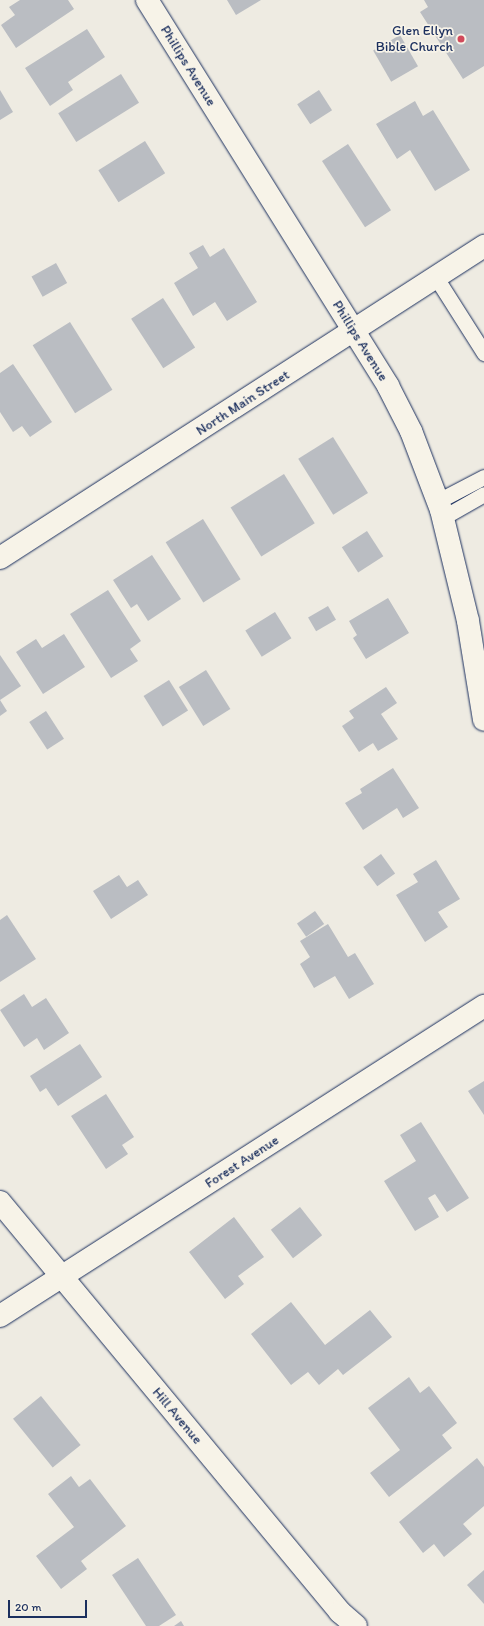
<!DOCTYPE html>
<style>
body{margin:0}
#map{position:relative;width:484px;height:1626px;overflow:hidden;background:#eeebe2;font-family:Itim,sans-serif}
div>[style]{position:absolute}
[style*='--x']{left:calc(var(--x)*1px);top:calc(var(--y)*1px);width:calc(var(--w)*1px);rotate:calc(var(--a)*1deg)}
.building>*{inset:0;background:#babdc2;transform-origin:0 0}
.roads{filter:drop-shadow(0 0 1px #1b2f5e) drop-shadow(0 0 1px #1b2f5e)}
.lane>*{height:15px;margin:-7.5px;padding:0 7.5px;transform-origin:7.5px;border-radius:7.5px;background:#f7f3e8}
.street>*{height:22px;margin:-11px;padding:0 11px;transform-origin:11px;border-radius:11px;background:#f7f3e8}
.secondary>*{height:22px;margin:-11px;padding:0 11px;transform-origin:11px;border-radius:11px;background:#f7f3e8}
.dots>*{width:11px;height:11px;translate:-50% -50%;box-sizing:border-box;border:2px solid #f7f3e8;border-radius:50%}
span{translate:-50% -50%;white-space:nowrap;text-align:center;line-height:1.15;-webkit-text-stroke:3.5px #f7f3e8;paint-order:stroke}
.poi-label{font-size:14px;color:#1b2f5e}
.right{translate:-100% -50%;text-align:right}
.street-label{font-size:14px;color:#1b2f5e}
.scale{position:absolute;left:8px;top:1600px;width:79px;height:18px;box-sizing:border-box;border:2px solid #1b2f5e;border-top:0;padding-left:5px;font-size:12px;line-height:14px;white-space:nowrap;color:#1b2f5e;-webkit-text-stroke:3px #f7f3e8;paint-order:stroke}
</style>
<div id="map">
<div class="building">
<i style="clip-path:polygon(20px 0,68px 0,74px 9px,16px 48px,1px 25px,15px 15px,9px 7px)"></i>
<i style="clip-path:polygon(227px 0,261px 0,236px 15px)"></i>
<i style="clip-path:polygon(424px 0,484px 0,484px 66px,463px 79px,420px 12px,428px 7px)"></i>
<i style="clip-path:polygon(87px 29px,105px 57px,68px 82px,73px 90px,50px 106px,25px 68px)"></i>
<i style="left:400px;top:35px;width:36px;height:31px;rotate:60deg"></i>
<i style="left:121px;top:74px;width:34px;height:74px;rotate:58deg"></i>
<i style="clip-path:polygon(0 90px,13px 112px,0 120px)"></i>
<i style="left:319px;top:90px;width:24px;height:26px;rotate:57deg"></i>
<i style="clip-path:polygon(415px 101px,423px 116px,433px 110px,470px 170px,435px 191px,410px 150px,397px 159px,376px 124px)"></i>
<i style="left:145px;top:141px;width:38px;height:55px;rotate:58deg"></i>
<i style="left:348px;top:144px;width:79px;height:31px;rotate:57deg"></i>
<i style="clip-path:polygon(203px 245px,210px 257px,224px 248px,257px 302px,227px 321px,215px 302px,193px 316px,174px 283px,198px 268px,189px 253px)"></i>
<i style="left:56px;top:263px;width:23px;height:28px;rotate:61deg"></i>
<i style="left:163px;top:298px;width:59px;height:38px;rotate:57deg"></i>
<i style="left:70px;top:322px;width:80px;height:44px;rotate:58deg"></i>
<i style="clip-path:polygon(13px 364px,52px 422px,30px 437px,22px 426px,13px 432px,0 412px,0 373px)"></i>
<i style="left:333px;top:437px;width:66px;height:41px;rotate:58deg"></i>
<i style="left:284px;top:474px;width:58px;height:63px;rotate:58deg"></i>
<i style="left:203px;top:519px;width:71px;height:44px;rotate:58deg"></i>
<i style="left:367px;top:531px;width:30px;height:30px;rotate:57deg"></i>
<i style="clip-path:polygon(152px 555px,181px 599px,148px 621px,137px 604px,131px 608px,113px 580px)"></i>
<i style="clip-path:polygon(108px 590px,141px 641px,130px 649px,138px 661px,111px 678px,70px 614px)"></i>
<i style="clip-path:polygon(388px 598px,409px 633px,366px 659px,353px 638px,357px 635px,349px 621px)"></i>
<i style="left:328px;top:606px;width:16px;height:23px;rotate:60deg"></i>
<i style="left:275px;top:612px;width:31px;height:35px;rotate:58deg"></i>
<i style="clip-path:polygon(64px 634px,85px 667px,43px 694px,16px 652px,36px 639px,42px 648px)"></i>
<i style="clip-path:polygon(0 655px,21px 686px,0 700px)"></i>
<i style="left:206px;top:670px;width:46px;height:32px;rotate:58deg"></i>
<i style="left:169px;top:680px;width:36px;height:30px;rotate:58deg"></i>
<i style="clip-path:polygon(386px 687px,397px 703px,381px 714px,398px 739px,378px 751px,373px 743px,359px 752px,342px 726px,354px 718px,349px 711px)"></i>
<i style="clip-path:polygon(0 700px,7px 711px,0 716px)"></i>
<i style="left:46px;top:711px;width:33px;height:20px;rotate:57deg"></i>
<i style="clip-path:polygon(393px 768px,419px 808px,403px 818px,397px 808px,363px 830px,345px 803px,362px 793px,360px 789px)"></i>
<i style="left:381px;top:854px;width:24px;height:22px;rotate:54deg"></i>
<i style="clip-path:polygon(436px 860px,460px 899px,438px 912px,448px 927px,425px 942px,396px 895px,418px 882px,413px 874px)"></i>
<i style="clip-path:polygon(119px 875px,127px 887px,138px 880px,148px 895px,111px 919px,93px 891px)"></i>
<i style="left:315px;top:911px;width:16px;height:22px;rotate:55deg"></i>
<i style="clip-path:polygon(7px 915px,36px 959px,0 982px,0 920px)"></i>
<i style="clip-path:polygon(328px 924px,348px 957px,355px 953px,374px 984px,349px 999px,335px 976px,314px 988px,300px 964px,310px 957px,300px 941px)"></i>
<i style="clip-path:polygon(24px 994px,32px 1007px,46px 998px,69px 1033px,44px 1050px,37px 1038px,24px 1047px,0 1010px)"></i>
<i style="clip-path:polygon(80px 1044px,102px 1077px,58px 1106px,46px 1088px,40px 1092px,30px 1076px)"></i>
<i style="clip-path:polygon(484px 1081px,484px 1115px,468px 1091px)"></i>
<i style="clip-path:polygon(106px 1094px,134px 1137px,122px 1145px,128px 1154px,106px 1169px,71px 1116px)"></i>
<i style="clip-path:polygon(421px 1122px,469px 1198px,447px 1212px,435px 1194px,428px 1198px,439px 1217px,415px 1231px,384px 1181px,416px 1161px,400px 1135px)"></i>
<i style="left:300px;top:1207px;width:36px;height:37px;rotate:52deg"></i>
<i style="clip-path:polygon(234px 1217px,264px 1257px,238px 1276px,244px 1284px,225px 1299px,189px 1252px)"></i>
<i style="clip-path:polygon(291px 1302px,325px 1345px,370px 1310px,392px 1337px,343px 1375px,338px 1369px,319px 1385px,308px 1372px,291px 1385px,251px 1334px)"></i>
<i style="clip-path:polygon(409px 1377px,420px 1393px,429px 1386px,457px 1423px,442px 1435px,452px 1448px,389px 1497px,370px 1473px,400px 1450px,368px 1408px)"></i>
<i style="left:41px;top:1396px;width:63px;height:36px;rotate:51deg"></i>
<i style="clip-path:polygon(477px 1458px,484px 1467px,484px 1506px,463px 1524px,472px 1534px,444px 1557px,434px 1544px,423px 1553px,399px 1522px)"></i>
<i style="clip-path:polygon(71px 1476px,79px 1487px,90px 1479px,126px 1526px,81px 1561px,87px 1569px,61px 1589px,36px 1556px,74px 1527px,48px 1494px)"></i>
<i style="clip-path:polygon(138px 1558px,176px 1615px,159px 1626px,146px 1626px,112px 1575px)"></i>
<i style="clip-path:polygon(484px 1570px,484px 1604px,467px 1585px)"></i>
<i style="clip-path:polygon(181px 1621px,184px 1626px,174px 1626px)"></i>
</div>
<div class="roads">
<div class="lane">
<i style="--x:437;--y:279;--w:88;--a:57.6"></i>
<i style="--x:438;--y:501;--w:52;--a:-27.6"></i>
<i style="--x:442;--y:518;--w:48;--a:-29.7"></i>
</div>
<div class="street">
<i style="--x:147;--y:0;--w:455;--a:58"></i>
<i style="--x:388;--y:386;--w:51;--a:62.9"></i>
<i style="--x:411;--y:431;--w:85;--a:69.2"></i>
<i style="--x:441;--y:510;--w:114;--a:76.3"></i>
<i style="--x:468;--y:621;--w:100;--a:80.8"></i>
<i style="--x:0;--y:1202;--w:533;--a:50.33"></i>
<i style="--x:340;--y:1612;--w:21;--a:41"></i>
<i style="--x:0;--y:1316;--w:575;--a:-32.64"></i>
</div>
<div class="secondary">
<i style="--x:0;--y:558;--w:576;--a:-32.81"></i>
</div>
</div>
<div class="dots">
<i style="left:461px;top:39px;background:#d1495b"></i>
</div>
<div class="poi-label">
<span class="right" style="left:453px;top:39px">Glen Ellyn<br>Bible Church</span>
</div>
<div class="street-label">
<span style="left:188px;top:66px;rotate:58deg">Phillips Avenue</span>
<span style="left:360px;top:341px;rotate:58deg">Phillips Avenue</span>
<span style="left:243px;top:403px;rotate:-33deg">North Main Street</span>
<span style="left:242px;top:1162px;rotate:-33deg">Forest Avenue</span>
<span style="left:177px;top:1416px;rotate:50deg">Hill Avenue</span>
</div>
<div class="scale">20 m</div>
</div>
